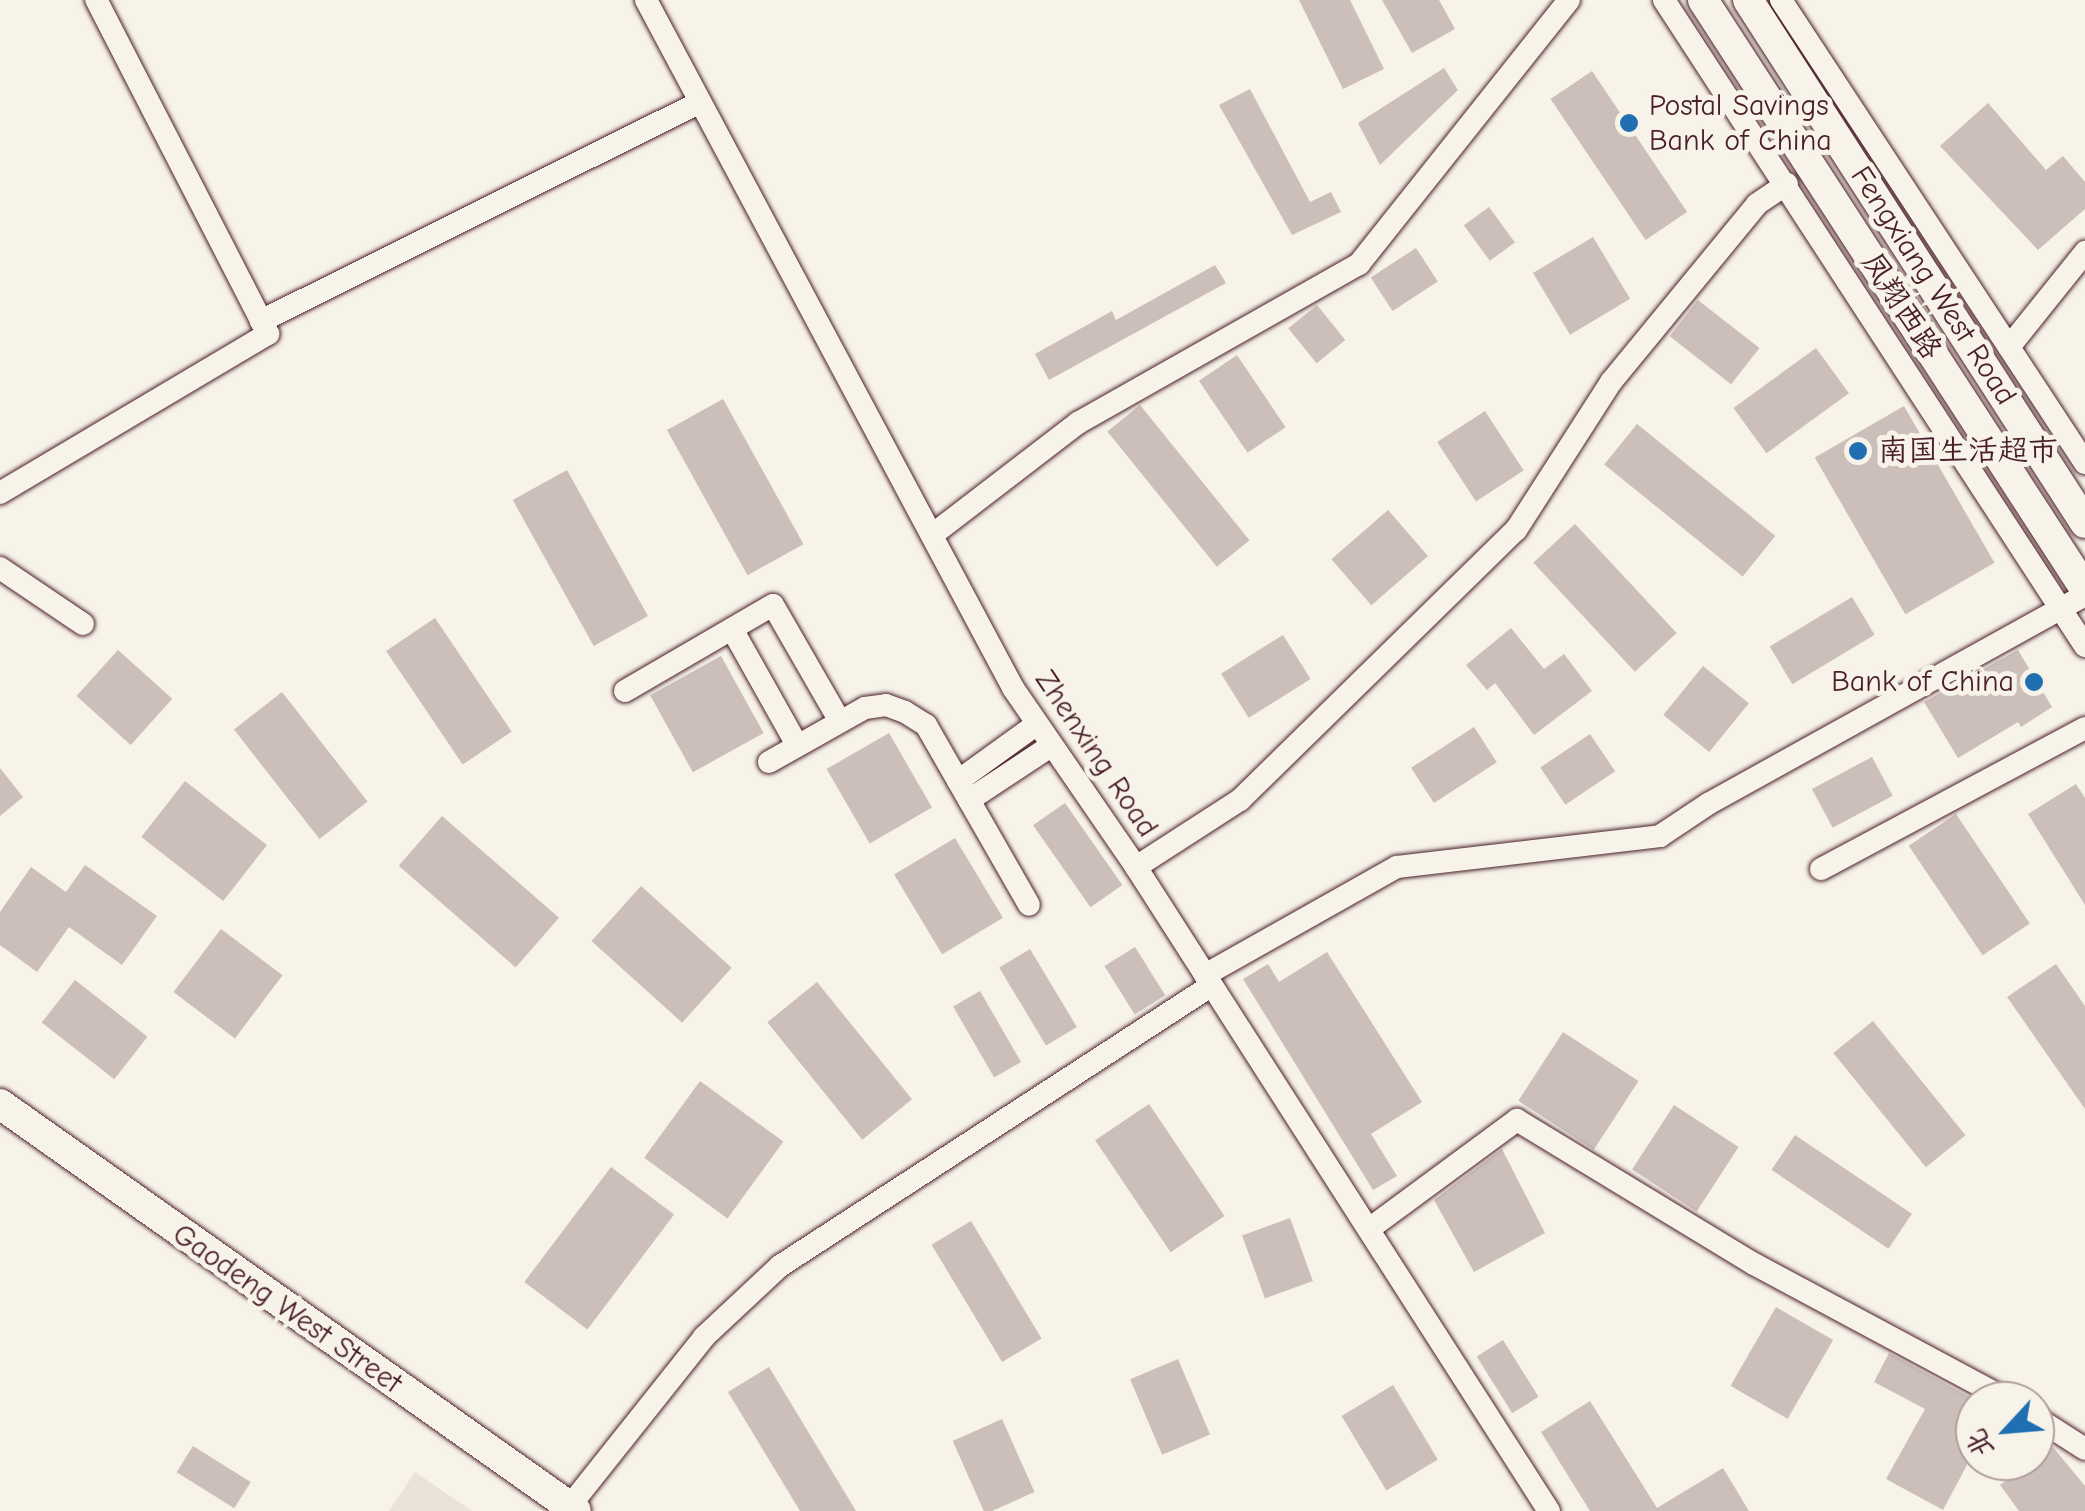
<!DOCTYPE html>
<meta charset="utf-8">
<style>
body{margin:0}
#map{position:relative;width:2085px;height:1511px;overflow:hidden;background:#f7f3e8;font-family:"Comic Neue","LXGW WenKai TC",sans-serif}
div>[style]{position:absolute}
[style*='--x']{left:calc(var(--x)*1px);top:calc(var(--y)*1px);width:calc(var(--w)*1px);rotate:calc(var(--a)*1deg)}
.built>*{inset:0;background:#eae3da}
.building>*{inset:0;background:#ccbfb9;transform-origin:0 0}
.roads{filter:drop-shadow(0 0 2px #4a1f2b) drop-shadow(0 0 2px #4a1f2b)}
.minor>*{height:22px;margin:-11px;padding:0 11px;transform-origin:11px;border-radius:11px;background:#f7f3e8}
.major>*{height:30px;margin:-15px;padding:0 15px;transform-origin:15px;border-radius:15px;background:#f7f3e8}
.dots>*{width:28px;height:28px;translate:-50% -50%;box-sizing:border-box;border:5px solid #f7f3e8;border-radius:50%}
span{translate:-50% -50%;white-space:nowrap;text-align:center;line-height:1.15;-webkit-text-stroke:10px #f7f3e8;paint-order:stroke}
.poi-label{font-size:30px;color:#4a1f2b}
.left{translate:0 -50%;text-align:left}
.right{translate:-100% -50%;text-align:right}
.street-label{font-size:30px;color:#4a1f2b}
.north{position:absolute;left:1955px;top:1381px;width:100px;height:100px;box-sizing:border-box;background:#f7f3e8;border:2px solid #b29e9c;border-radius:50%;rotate:244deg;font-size:28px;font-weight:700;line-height:40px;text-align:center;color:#4a1f2b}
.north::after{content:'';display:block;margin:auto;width:35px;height:45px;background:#1f6fb2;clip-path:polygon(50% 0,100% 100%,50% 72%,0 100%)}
</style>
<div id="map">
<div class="built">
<i style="clip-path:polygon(415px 1472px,472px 1511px,389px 1511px)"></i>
</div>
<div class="building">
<i style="clip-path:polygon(1299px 0,1350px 0,1384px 69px,1343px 89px)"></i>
<i style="clip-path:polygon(1382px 0,1439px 0,1455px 29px,1412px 53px)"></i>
<i style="clip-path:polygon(1444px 68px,1458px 90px,1380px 165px,1358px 123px)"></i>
<i style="left:1592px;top:71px;width:170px;height:50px;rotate:56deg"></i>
<i style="clip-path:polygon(1250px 89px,1310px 202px,1331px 192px,1341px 212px,1292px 235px,1219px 105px)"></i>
<i style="clip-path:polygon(1988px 103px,2046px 170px,2063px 156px,2085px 182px,2085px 209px,2038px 250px,1940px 146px)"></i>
<i style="left:1489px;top:207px;width:44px;height:31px;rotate:54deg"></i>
<i style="left:1593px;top:237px;width:72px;height:70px;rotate:59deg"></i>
<i style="left:1416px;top:248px;width:40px;height:54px;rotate:57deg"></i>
<i style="clip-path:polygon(1215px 265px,1226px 283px,1049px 380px,1035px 354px,1112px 311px,1116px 320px)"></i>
<i style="left:1698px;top:300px;width:78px;height:46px;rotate:38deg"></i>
<i style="left:1317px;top:305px;width:45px;height:37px;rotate:51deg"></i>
<i style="left:1816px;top:348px;width:56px;height:102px;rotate:54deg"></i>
<i style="left:1237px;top:355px;width:87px;height:46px;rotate:56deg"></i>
<i style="left:723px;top:399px;width:166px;height:64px;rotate:61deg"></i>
<i style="left:1140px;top:405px;width:174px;height:42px;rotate:51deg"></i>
<i style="left:1904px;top:406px;width:181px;height:103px;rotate:60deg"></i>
<i style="left:1485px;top:411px;width:71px;height:57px;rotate:57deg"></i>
<i style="left:1637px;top:424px;width:178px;height:52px;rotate:39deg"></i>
<i style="left:567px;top:470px;width:167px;height:62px;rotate:61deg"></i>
<i style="left:1388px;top:510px;width:61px;height:75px;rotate:49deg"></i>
<i style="left:1575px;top:524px;width:149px;height:57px;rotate:47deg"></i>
<i style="left:1852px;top:597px;width:44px;height:96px;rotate:59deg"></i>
<i style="left:435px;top:618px;width:137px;height:59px;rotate:56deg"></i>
<i style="clip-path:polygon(1511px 628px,1544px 669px,1564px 654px,1592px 691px,1534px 735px,1495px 683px,1487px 690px,1466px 665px)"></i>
<i style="left:1283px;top:635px;width:52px;height:73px;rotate:58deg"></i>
<i style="left:118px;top:650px;width:73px;height:62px;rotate:42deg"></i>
<i style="clip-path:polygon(2018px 650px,2052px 707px,2021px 727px,2018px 722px,1958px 758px,1924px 702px)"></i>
<i style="left:721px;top:656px;width:88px;height:81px;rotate:61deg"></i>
<i style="left:1703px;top:666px;width:59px;height:63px;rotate:39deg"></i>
<i style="left:282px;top:692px;width:139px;height:61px;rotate:52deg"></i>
<i style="left:1474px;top:727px;width:42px;height:75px;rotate:57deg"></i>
<i style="left:889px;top:733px;width:86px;height:72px;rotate:60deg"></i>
<i style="left:1590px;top:734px;width:45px;height:60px;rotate:56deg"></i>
<i style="left:1872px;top:757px;width:44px;height:68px;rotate:62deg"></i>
<i style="clip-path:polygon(0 768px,23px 797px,0 816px)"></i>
<i style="left:185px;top:781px;width:104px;height:71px;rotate:38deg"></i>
<i style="clip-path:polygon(2076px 784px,2085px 798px,2085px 905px,2028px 814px)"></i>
<i style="left:1065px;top:803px;width:100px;height:39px;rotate:55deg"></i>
<i style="left:1956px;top:814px;width:132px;height:57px;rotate:56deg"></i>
<i style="left:442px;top:816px;width:155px;height:66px;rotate:41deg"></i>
<i style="left:955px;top:838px;width:93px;height:71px;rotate:59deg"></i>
<i style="clip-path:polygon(85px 865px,157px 916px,122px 965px,69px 927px,37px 972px,0 945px,0 912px,31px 867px,66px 892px)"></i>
<i style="left:641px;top:886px;width:122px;height:74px;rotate:42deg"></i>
<i style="left:221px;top:929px;width:77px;height:79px;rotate:37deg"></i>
<i style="left:1135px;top:947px;width:57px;height:36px;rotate:58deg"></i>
<i style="left:1030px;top:949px;width:91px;height:36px;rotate:59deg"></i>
<i style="clip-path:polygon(1327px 952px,1422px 1102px,1371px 1134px,1397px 1176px,1373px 1190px,1243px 979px,1268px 964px,1279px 982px)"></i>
<i style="clip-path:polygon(2056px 964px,2085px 1006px,2085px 1109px,2007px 997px)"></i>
<i style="left:75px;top:980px;width:92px;height:54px;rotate:38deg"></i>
<i style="left:817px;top:982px;width:151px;height:64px;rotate:51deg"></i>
<i style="left:980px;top:991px;width:82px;height:31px;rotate:60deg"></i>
<i style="left:1873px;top:1021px;width:147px;height:51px;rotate:51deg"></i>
<i style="left:1563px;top:1032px;width:90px;height:82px;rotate:33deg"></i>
<i style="left:700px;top:1081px;width:103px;height:95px;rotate:36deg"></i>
<i style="left:1149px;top:1104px;width:135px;height:65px;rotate:56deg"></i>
<i style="left:1674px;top:1105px;width:77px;height:77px;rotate:33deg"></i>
<i style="left:1795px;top:1135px;width:141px;height:42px;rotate:34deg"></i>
<i style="clip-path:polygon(1502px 1149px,1545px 1233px,1474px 1272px,1434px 1200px)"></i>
<i style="left:611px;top:1167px;width:79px;height:144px;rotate:37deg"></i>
<i style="left:1290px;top:1218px;width:67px;height:51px;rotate:70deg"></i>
<i style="left:971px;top:1221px;width:137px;height:46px;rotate:59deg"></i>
<i style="left:1776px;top:1307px;width:66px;height:91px;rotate:30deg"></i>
<i style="left:1503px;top:1340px;width:67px;height:31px;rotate:58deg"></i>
<i style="clip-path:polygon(1889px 1353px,1975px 1400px,1975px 1450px,1943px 1510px,1886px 1479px,1925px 1409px,1874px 1382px)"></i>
<i style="left:1178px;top:1359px;width:82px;height:52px;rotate:67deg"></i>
<i style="clip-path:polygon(769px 1367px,856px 1511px,800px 1511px,728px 1392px)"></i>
<i style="left:1393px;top:1385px;width:87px;height:60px;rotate:59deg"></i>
<i style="clip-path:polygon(1590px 1401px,1657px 1508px,1723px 1468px,1749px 1511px,1590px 1511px,1541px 1432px)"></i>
<i style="left:1002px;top:1419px;width:80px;height:54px;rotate:66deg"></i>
<i style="left:193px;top:1446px;width:68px;height:31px;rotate:32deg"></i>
<i style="clip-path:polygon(2052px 1446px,2085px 1486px,2085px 1511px,2019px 1511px,2000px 1485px)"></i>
</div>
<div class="roads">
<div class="minor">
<i style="--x:646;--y:0;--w:780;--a:61.92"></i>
<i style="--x:1013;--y:688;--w:217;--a:55.5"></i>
<i style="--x:1136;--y:867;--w:765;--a:57.33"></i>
<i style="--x:1664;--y:0;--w:771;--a:56.91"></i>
<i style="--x:1781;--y:0;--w:554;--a:56.71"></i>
<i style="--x:261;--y:321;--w:491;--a:-26.5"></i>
<i style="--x:2009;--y:347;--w:122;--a:-51.3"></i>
<i style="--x:0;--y:493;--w:312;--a:-30.7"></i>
<i style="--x:268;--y:334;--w:376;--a:-117.2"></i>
<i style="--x:932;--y:535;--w:184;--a:-37.5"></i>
<i style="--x:1078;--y:423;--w:323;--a:-29.5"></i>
<i style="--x:1359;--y:264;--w:337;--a:-51.5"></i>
<i style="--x:0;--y:568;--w:100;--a:34"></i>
<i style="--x:732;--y:629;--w:133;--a:60.7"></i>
<i style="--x:625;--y:691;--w:171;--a:-30.2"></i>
<i style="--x:773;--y:605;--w:133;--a:60.1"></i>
<i style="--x:769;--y:762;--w:110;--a:-29.4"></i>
<i style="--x:865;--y:708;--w:21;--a:-8"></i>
<i style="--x:886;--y:705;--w:20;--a:20"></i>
<i style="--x:905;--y:712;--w:25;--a:32"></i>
<i style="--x:926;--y:725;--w:207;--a:60.2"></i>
<i style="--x:958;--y:781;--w:97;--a:-35.8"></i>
<i style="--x:969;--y:800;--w:98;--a:-33.4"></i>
<i style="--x:1136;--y:867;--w:124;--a:-32.8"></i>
<i style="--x:1240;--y:800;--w:386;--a:-44.4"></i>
<i style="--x:1516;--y:530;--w:176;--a:-57.3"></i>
<i style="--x:1611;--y:382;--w:230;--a:-50.6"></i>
<i style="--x:1757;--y:204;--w:36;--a:-34"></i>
<i style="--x:1821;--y:869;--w:299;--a:-28.1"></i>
<i style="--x:1205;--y:975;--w:220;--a:-29.4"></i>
<i style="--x:1397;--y:867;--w:265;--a:-6.7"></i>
<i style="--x:1660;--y:836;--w:58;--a:-33.7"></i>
<i style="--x:1708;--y:804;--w:431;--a:-29"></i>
<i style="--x:1369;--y:1229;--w:184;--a:-36.4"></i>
<i style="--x:1517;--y:1120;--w:277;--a:31.3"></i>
<i style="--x:1754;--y:1264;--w:289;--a:28.2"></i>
<i style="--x:2035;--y:1417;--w:59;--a:32.6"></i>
<i style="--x:569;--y:1507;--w:217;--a:-51.5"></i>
<i style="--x:704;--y:1337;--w:104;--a:-43.1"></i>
<i style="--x:780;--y:1266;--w:515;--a:-33.04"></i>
</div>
<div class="major">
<i style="--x:1703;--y:0;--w:702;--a:57.03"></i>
<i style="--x:1748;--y:0;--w:622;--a:57.2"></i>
<i style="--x:0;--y:1104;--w:705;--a:35.24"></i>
</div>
</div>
<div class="dots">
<i style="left:1629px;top:123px;background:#1f6fb2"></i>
<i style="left:1858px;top:451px;background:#1f6fb2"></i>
<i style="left:2034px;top:682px;background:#1f6fb2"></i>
</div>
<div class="poi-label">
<span class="left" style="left:1649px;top:123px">Postal Savings<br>Bank of China</span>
<span class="left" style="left:1878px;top:451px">南国生活超市</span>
<span class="right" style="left:2014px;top:682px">Bank of China</span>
</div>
<div class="street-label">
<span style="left:1933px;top:286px;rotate:57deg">Fengxiang West Road</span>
<span style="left:1901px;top:306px;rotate:57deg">凤翔西路</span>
<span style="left:1096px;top:754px;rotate:56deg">Zhenxing Road</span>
<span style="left:287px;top:1309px;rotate:35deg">Gaodeng West Street</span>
</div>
<div class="north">北</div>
</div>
